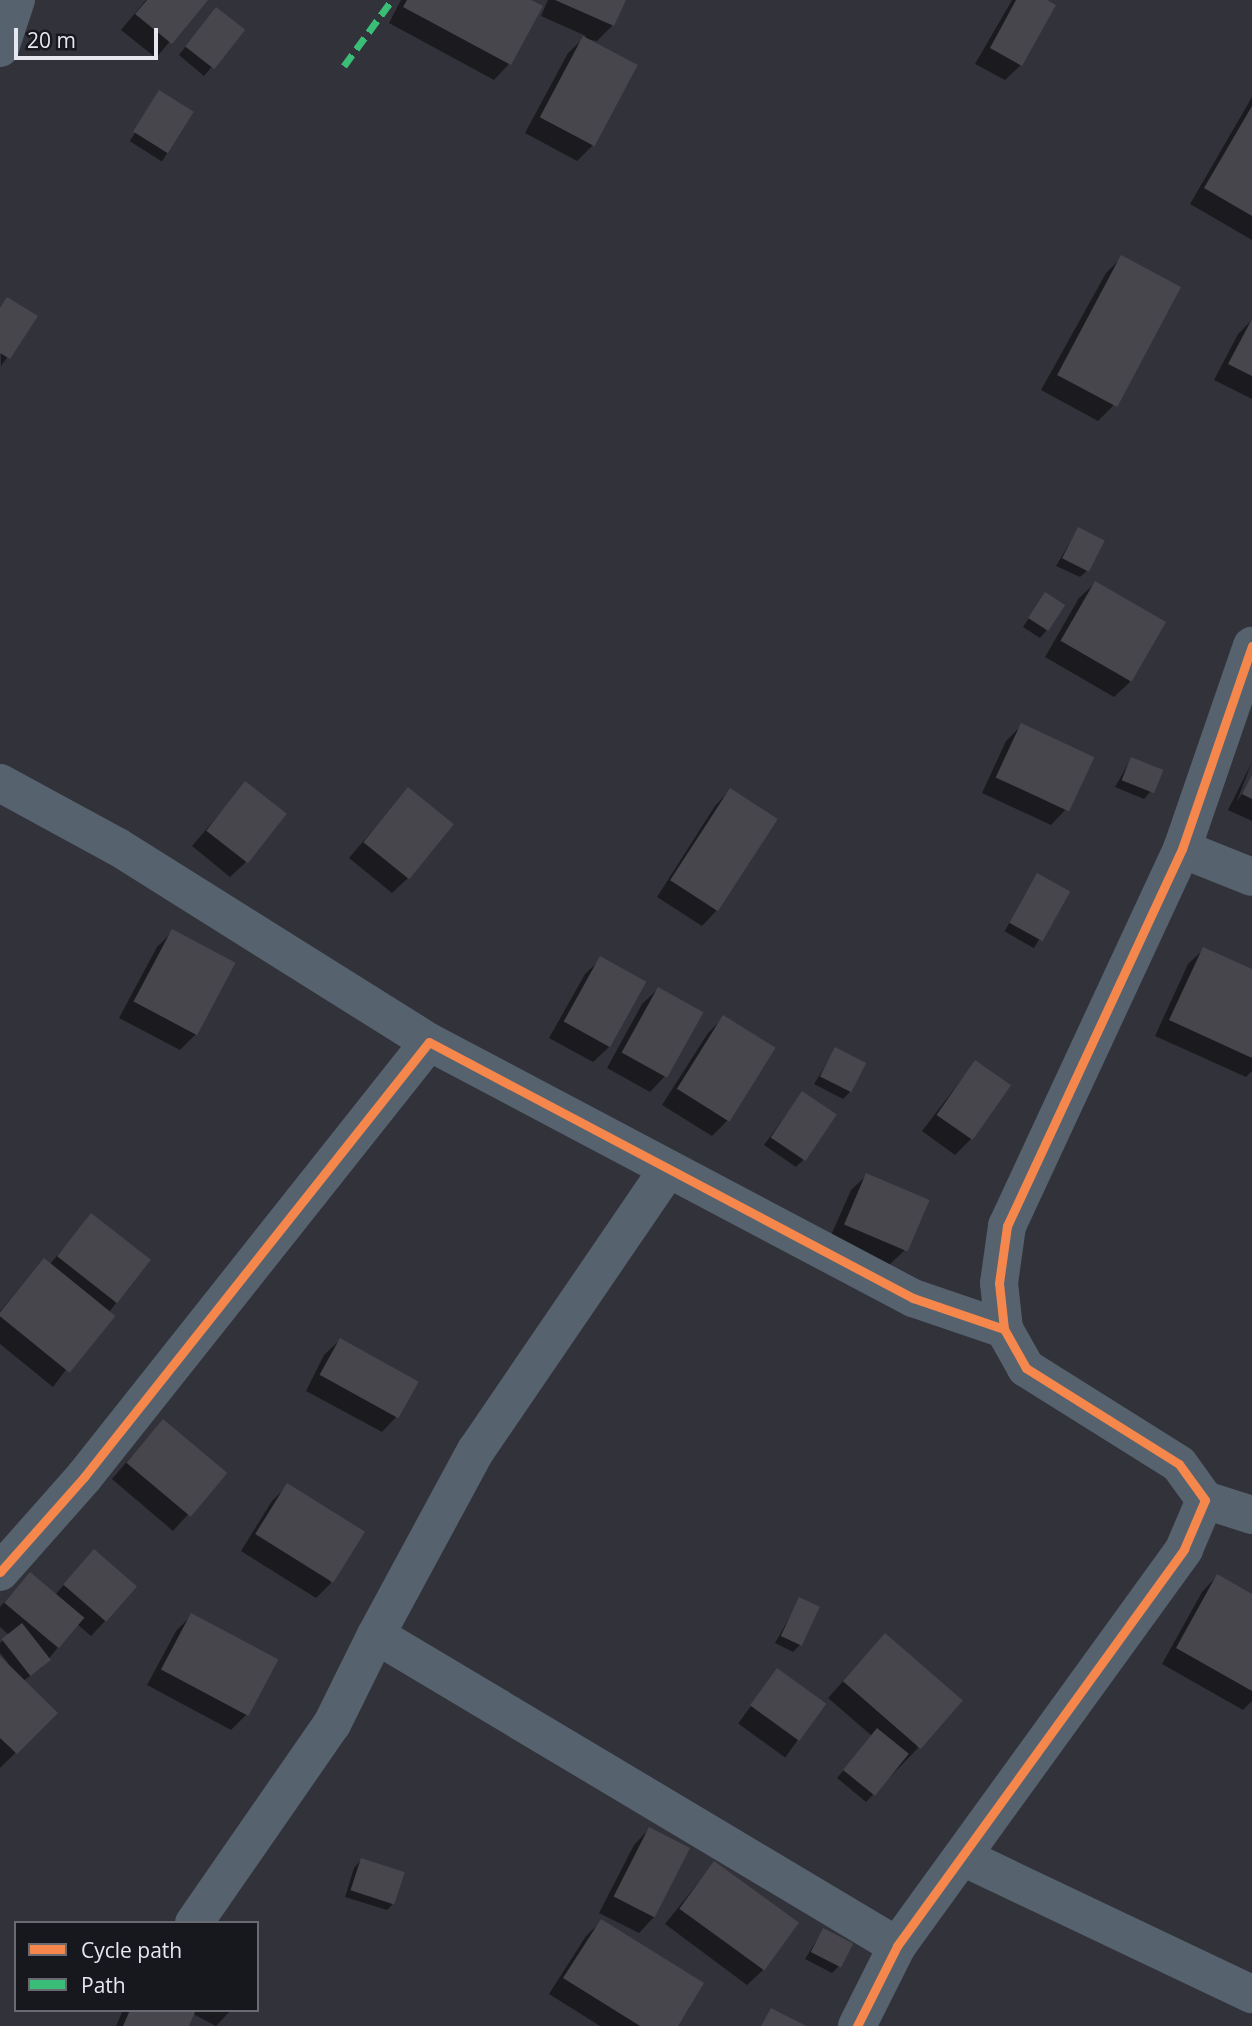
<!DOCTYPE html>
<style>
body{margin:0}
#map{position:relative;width:1252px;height:2026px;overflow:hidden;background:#32323a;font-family:"Open Sans",sans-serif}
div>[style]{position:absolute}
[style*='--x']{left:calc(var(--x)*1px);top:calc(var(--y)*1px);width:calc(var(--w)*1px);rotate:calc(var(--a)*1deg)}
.shadow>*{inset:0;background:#0007;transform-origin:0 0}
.building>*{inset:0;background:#47464c;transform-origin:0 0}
.minor>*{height:38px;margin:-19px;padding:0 19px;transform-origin:19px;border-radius:19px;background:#56626e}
.quiet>*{height:7px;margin-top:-3.5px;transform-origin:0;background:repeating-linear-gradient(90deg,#3abd76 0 14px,transparent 0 21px)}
.cycleway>*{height:9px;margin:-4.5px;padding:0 4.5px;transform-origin:4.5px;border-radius:4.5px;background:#f5874c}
span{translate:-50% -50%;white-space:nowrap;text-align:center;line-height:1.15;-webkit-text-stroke:6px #17171e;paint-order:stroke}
.legend{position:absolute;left:14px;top:1921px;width:245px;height:91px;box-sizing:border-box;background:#17171e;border:2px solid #6a6a72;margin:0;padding:9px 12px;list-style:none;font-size:21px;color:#e6e7f1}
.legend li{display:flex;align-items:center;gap:14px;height:35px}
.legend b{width:35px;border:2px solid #6a6a72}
.scale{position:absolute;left:14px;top:28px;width:144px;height:32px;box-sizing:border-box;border:4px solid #e6e7f1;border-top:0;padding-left:9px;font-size:21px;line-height:24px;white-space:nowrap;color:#e6e7f1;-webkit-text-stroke:5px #17171e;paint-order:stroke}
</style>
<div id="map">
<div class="shadow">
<i style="clip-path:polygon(146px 0,204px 0,156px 58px,121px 30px)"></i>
<i style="clip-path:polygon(401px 0,527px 0,509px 64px,494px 80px,389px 23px)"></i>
<i style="clip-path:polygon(548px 0,624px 0,613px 25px,597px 41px,585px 39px,592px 146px,577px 161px,525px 133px,568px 53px,586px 36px,541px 16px)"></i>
<i style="clip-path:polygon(1012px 0,1044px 0,1021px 65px,1005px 80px,975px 64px)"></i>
<i style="clip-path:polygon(209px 17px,242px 31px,204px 76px,179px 55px)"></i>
<i style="left:160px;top:93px;width:38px;height:57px;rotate:32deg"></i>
<i style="clip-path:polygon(1252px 97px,1252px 240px,1190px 204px)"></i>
<i style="clip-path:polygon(1122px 257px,1113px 406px,1098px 421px,1041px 390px,1106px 273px)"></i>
<i style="clip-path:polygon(7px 299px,35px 317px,1px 366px,0 306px)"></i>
<i style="clip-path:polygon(1252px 320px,1252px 399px,1214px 380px,1238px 334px)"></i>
<i style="clip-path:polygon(1078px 529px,1088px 570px,1080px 577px,1056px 566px)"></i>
<i style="clip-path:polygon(1095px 583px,1130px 682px,1114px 697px,1045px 657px,1079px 598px)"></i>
<i style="clip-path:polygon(1045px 595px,1047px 630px,1040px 638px,1023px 627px)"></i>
<i style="clip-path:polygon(1022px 725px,1066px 809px,1051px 825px,982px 793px,1006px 741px)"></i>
<i style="clip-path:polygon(1131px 759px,1151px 791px,1144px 799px,1115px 787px)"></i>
<i style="clip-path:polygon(1252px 762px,1237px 801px,1252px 779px,1252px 821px,1228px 810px)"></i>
<i style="clip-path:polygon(246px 783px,246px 862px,230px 877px,192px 846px)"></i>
<i style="clip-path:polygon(408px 789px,408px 878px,392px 893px,349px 858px)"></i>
<i style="clip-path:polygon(730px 790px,776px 819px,717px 910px,702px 926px,657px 897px,715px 806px)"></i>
<i style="left:1037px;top:875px;width:34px;height:65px;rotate:30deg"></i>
<i style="clip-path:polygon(172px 932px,196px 1034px,180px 1050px,119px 1018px,157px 947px)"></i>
<i style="clip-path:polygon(1204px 949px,1252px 971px,1252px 1071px,1246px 1077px,1155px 1036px,1188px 964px)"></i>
<i style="clip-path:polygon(601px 959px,609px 1047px,593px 1062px,549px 1038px,585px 974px)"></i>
<i style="clip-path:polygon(658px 989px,701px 1013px,665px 1076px,650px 1092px,607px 1068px,642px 1004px)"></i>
<i style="clip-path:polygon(724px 1017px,728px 1120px,712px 1136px,662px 1105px,708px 1033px)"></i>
<i style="clip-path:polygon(836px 1049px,850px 1092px,843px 1099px,814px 1084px)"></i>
<i style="clip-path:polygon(975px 1062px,971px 1139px,955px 1155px,922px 1131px)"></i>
<i style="clip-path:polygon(802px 1093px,803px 1160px,796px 1167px,764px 1145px)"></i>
<i style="clip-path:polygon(867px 1175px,904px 1251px,888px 1266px,829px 1240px,851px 1190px)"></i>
<i style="clip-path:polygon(92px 1215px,116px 1303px,53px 1387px,0 1344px,0 1311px,44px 1260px,49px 1265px)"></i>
<i style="clip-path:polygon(340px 1340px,416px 1382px,397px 1416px,382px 1432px,306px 1391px,324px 1355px)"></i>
<i style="clip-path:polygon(148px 1437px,225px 1473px,173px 1531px,112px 1479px)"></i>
<i style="clip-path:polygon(287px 1486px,331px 1583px,316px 1598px,241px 1551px,272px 1501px)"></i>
<i style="clip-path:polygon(94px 1551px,106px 1620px,91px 1636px,77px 1624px,42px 1667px,23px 1681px,56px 1713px,0 1768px,0 1659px,9px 1664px,0 1653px,0 1643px,9px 1635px,0 1627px,0 1607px,30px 1574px,55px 1595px)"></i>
<i style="clip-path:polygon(1217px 1576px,1252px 1596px,1252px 1701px,1243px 1710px,1162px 1664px,1202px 1592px)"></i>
<i style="clip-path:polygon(800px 1599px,801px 1644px,793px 1652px,775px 1643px)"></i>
<i style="clip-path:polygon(192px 1615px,247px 1714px,231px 1730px,147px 1685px,176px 1631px)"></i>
<i style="clip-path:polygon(870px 1651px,918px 1748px,866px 1802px,837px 1778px,872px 1736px,828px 1698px)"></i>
<i style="left:777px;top:1670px;width:58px;height:66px;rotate:36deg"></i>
<i style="clip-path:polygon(649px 1829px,654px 1917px,639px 1933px,599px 1913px,634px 1845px)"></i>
<i style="clip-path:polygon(361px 1860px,395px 1902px,387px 1910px,345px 1897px,354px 1868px)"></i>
<i style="clip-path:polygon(714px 1863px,763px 1970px,747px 1985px,665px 1924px)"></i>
<i style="clip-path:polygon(602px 1921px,675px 2026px,600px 2026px,549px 1994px,586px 1936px)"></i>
<i style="clip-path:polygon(823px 1930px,840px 1965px,832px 1973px,805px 1959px)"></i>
<i style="clip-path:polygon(123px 2010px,231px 2010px,216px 2026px,193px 2014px,187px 2026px,116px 2026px)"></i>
</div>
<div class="building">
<i style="clip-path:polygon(147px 0,208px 0,172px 44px,135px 14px)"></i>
<i style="clip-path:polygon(407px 0,531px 0,543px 6px,511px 65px,403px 7px)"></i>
<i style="clip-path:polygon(555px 0,626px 0,614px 26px)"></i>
<i style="clip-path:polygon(1016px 0,1047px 0,1056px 5px,1022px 66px,990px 48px)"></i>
<i style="left:216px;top:7px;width:37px;height:50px;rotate:38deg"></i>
<i style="left:583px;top:36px;width:62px;height:92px;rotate:28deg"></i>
<i style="left:159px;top:90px;width:41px;height:49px;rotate:32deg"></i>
<i style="clip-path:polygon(1252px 106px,1252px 216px,1204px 188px)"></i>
<i style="left:1121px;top:255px;width:68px;height:136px;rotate:28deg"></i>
<i style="clip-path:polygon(7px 297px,38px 316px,10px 359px,0 353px,0 307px)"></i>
<i style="clip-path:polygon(1252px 319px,1252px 376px,1228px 364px)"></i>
<i style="left:1078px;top:527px;width:30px;height:35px;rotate:27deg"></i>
<i style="left:1095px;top:581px;width:82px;height:69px;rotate:30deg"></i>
<i style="left:1045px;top:592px;width:24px;height:31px;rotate:33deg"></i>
<i style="left:1021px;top:723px;width:81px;height:60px;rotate:25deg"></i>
<i style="left:1131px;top:757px;width:35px;height:25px;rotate:22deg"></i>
<i style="clip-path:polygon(1252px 775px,1252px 799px,1242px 794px)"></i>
<i style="left:245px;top:781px;width:53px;height:63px;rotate:38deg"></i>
<i style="left:408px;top:787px;width:59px;height:71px;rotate:39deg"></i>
<i style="left:730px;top:788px;width:57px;height:110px;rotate:33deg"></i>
<i style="left:1037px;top:873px;width:38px;height:57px;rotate:29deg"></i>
<i style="left:172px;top:929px;width:72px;height:82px;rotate:28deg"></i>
<i style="clip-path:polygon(1203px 947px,1252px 969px,1252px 1058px,1169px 1020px)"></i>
<i style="left:600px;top:956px;width:53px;height:75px;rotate:29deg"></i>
<i style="left:658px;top:987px;width:52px;height:75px;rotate:29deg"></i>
<i style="left:723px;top:1015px;width:62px;height:87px;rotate:32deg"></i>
<i style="left:835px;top:1047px;width:35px;height:33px;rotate:27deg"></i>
<i style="left:975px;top:1060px;width:44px;height:67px;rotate:35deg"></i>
<i style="left:802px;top:1091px;width:42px;height:56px;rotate:34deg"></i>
<i style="left:866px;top:1173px;width:69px;height:56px;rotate:23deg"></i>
<i style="left:91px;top:1213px;width:76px;height:55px;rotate:38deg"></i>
<i style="left:44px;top:1258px;width:92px;height:73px;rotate:39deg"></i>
<i style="left:340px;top:1338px;width:90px;height:42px;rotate:29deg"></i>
<i style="left:163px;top:1419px;width:84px;height:57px;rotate:40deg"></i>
<i style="left:287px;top:1483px;width:92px;height:60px;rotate:32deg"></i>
<i style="left:94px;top:1549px;width:57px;height:47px;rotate:41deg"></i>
<i style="left:30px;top:1572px;width:71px;height:40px;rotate:40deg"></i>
<i style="clip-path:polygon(1217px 1574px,1252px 1594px,1252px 1691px,1176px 1648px)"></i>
<i style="left:799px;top:1597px;width:23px;height:43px;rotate:25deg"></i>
<i style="left:191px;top:1613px;width:99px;height:64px;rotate:28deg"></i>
<i style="left:22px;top:1623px;width:47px;height:26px;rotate:52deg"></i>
<i style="left:885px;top:1633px;width:103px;height:64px;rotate:41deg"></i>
<i style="clip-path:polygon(0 1656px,58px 1713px,17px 1754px,0 1738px)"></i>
<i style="left:777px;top:1668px;width:61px;height:46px;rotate:36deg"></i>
<i style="left:877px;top:1728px;width:41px;height:54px;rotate:39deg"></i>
<i style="left:649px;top:1827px;width:46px;height:78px;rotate:27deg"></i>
<i style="left:361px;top:1858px;width:46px;height:34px;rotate:18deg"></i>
<i style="left:714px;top:1861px;width:105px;height:59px;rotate:36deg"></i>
<i style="clip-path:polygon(601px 1919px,704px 1983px,678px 2026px,640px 2026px,563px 1978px)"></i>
<i style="left:823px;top:1928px;width:34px;height:27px;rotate:27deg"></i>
<i style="clip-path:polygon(771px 2008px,806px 2026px,761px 2026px)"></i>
<i style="clip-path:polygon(130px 2010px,196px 2010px,189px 2026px,123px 2026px)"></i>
</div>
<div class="minor">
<i style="--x:0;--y:48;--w:51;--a:-71.6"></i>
<i style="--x:0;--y:783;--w:134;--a:28.5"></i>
<i style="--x:118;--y:847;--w:367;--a:32.1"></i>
<i style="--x:1182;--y:849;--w:75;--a:21.8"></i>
<i style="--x:668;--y:1169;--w:340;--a:124.3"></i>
<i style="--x:476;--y:1450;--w:210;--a:118.4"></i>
<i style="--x:376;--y:1635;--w:607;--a:30.83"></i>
<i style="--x:1205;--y:1500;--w:49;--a:17.7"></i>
<i style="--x:0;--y:1572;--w:127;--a:-48.5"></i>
<i style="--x:84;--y:1477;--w:555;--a:-51.58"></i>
<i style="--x:429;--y:1042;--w:548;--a:27.88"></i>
<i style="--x:913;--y:1298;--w:96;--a:18.8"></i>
<i style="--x:963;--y:1857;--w:320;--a:25.4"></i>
<i style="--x:194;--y:1923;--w:242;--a:-55.3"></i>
<i style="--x:332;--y:1724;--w:99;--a:-63.7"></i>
<i style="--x:857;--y:2026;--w:89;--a:-63.4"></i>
<i style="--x:897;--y:1946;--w:490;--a:-54.1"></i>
<i style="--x:1184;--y:1549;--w:53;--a:-66.8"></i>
<i style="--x:1205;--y:1500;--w:44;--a:-125.8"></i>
<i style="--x:1179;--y:1464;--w:181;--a:-147.9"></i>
<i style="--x:1026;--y:1368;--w:45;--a:-119.4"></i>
<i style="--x:1004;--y:1329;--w:46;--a:-96.2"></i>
<i style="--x:999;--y:1283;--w:58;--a:-82"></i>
<i style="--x:1007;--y:1226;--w:416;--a:-65.1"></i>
<i style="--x:1182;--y:849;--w:215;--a:-71"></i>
</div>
<div class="quiet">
<i style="--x:344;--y:66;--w:82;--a:-54"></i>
</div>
<div class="cycleway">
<i style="--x:0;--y:1572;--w:127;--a:-48.5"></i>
<i style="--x:84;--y:1477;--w:555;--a:-51.58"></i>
<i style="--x:429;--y:1042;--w:548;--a:27.88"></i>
<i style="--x:913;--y:1298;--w:96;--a:18.8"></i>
<i style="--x:857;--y:2026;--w:89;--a:-63.4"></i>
<i style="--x:897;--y:1946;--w:490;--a:-54.1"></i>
<i style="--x:1184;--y:1549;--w:53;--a:-66.8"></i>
<i style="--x:1205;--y:1500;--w:44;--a:-125.8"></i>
<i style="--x:1179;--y:1464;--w:181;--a:-147.9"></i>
<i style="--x:1026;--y:1368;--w:45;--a:-119.4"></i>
<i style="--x:1004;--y:1329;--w:46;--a:-96.2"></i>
<i style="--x:999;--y:1283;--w:58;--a:-82"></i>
<i style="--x:1007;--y:1226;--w:416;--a:-65.1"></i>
<i style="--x:1182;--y:849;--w:215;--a:-71"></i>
</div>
<ul class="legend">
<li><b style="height:9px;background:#f5874c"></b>Cycle path</li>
<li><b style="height:9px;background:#3abd76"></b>Path</li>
</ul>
<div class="scale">20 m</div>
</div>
